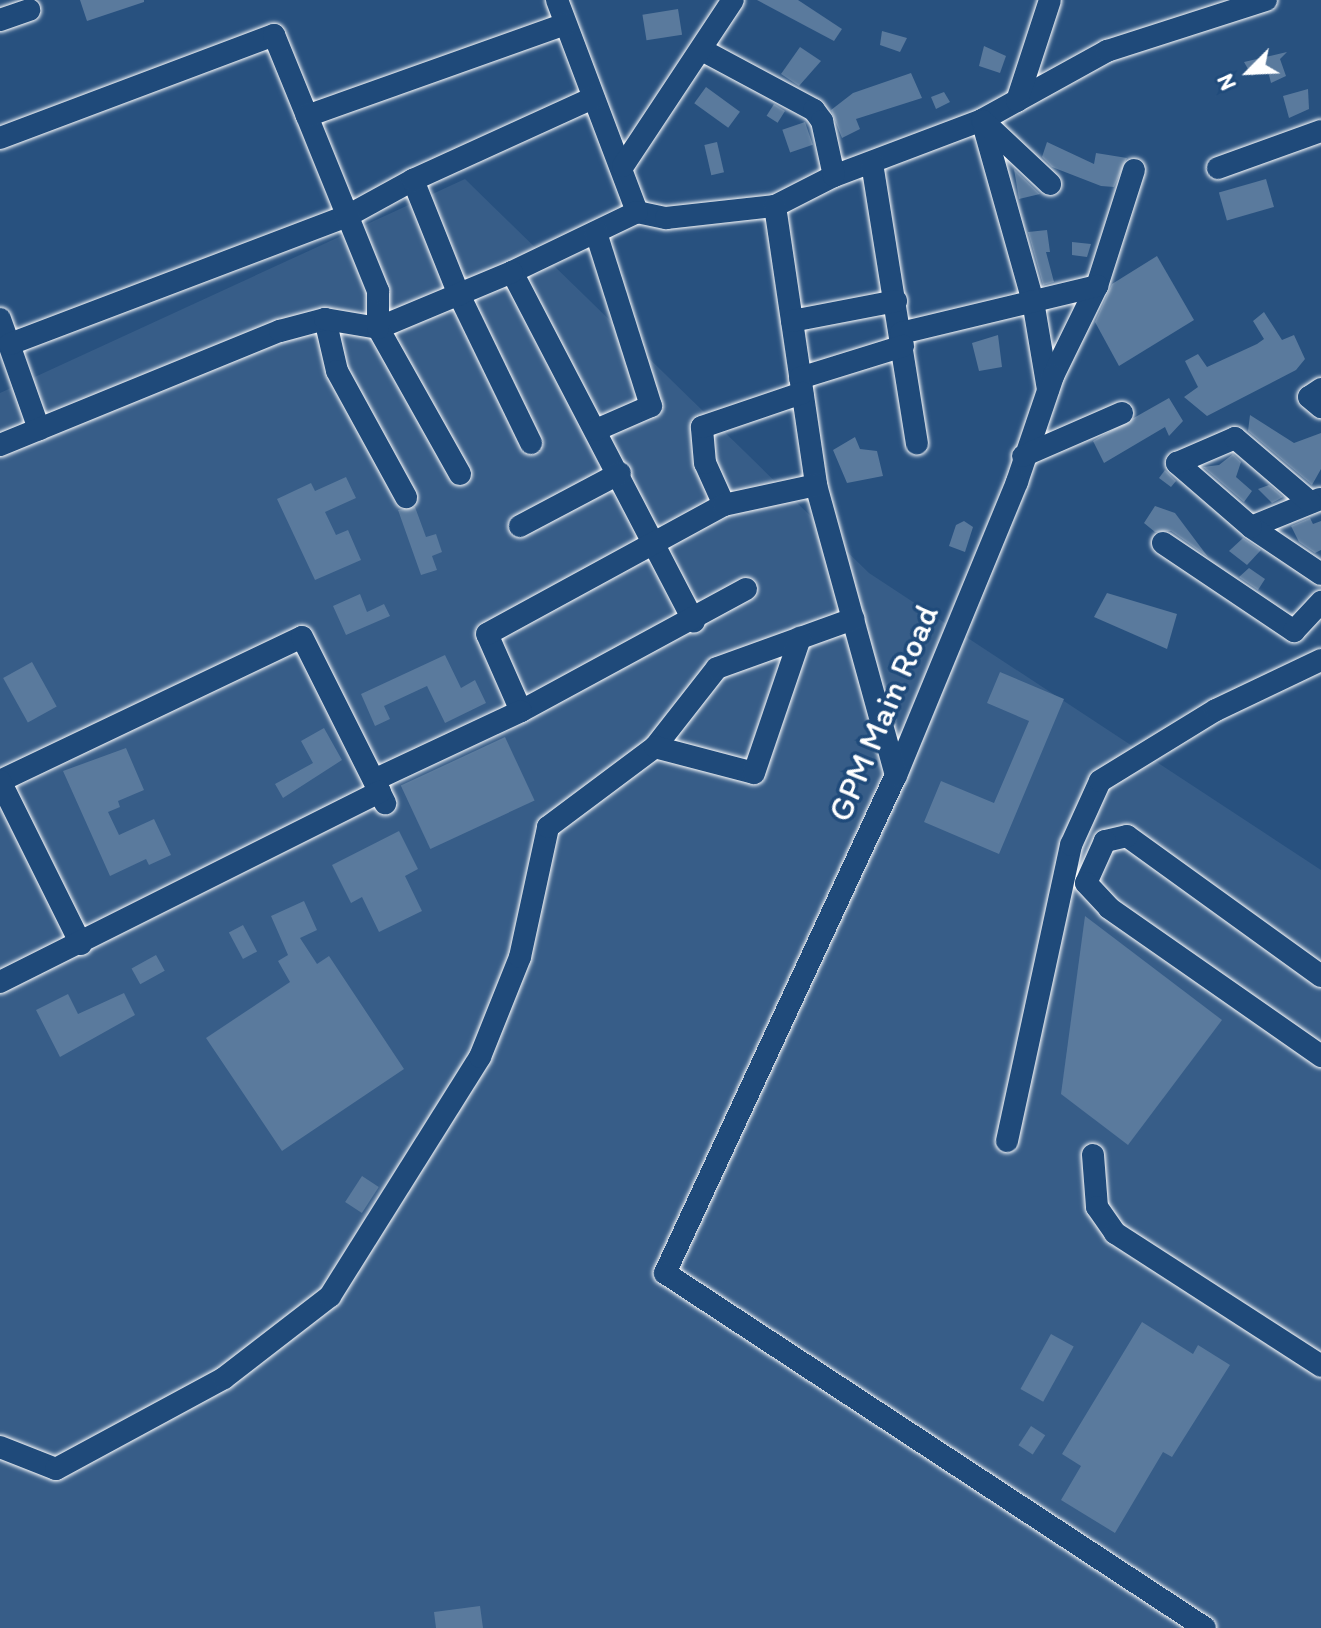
<!DOCTYPE html>
<style>
body{margin:0}
#map{position:relative;width:1321px;height:1628px;overflow:hidden;background:#28517f;font-family:Itim,sans-serif}
div>[style]{position:absolute}
[style*='--x']{left:calc(var(--x)*1px);top:calc(var(--y)*1px);width:calc(var(--w)*1px);rotate:calc(var(--a)*1deg)}
.built>*{inset:0;background:#375d88}
.building>*{inset:0;background:#5a7a9d;transform-origin:0 0}
.roads{filter:drop-shadow(0 0 2px #fff) drop-shadow(0 0 2px #fff)}
.minor>*{height:22px;margin:-11px;padding:0 11px;transform-origin:11px;border-radius:11px;background:#1f4a7a}
span{translate:-50% -50%;white-space:nowrap;text-align:center;line-height:1.15;-webkit-text-stroke:7px #1f4a7a;paint-order:stroke}
.street-label{font-size:34px;color:#fff}
.north{position:absolute;left:1209px;top:32px;width:80px;height:80px;-webkit-text-stroke:6px #1f4a7a;paint-order:stroke;rotate:246deg;font-size:22px;font-weight:700;line-height:32px;text-align:center;color:#fff}
.north::after{content:'';display:block;margin:auto;width:28px;height:36px;background:#fff;clip-path:polygon(50% 0,100% 100%,50% 72%,0 100%)}
</style>
<div id="map">
<div class="built">
<i style="clip-path:polygon(465px 179px,869px 573px,1321px 870px,1321px 1628px,0 1628px,0 393px)"></i>
</div>
<div class="building">
<i style="clip-path:polygon(80px 0,144px 0,144px 2px,87px 21px)"></i>
<i style="clip-path:polygon(757px 0,798px 0,842px 29px,834px 41px)"></i>
<i style="left:678px;top:9px;width:26px;height:36px;rotate:81deg"></i>
<i style="clip-path:polygon(882px 31px,907px 38px,900px 52px,880px 45px)"></i>
<i style="clip-path:polygon(984px 46px,1006px 56px,1000px 73px,979px 66px)"></i>
<i style="clip-path:polygon(800px 47px,821px 61px,799px 86px,781px 74px)"></i>
<i style="clip-path:polygon(1287px 52px,1280px 59px,1286px 76px,1271px 83px,1267px 67px,1252px 76px,1244px 62px)"></i>
<i style="clip-path:polygon(911px 73px,922px 98px,856px 119px,860px 129px,842px 138px,831px 110px,853px 93px)"></i>
<i style="left:706px;top:87px;width:42px;height:20px;rotate:36deg"></i>
<i style="clip-path:polygon(1308px 89px,1309px 109px,1289px 118px,1283px 96px)"></i>
<i style="clip-path:polygon(944px 92px,950px 102px,936px 109px,931px 97px)"></i>
<i style="left:774px;top:104px;width:13px;height:14px;rotate:32deg"></i>
<i style="left:805px;top:122px;width:24px;height:24px;rotate:71deg"></i>
<i style="left:717px;top:142px;width:31px;height:13px;rotate:77deg"></i>
<i style="clip-path:polygon(1047px 142px,1094px 164px,1096px 153px,1127px 158px,1114px 187px,1101px 186px,1052px 167px,1042px 157px)"></i>
<i style="clip-path:polygon(1014px 169px,1040px 194px,1019px 199px)"></i>
<i style="left:1266px;top:179px;width:29px;height:49px;rotate:74deg"></i>
<i style="clip-path:polygon(1047px 230px,1050px 252px,1046px 252px,1054px 282px,1043px 285px,1028px 232px)"></i>
<i style="clip-path:polygon(1072px 242px,1091px 244px,1087px 257px,1072px 255px)"></i>
<i style="clip-path:polygon(1157px 256px,1194px 320px,1119px 366px,1095px 322px,1112px 284px)"></i>
<i style="clip-path:polygon(1264px 312px,1282px 340px,1294px 335px,1305px 359px,1296px 370px,1207px 416px,1184px 397px,1198px 387px,1185px 361px,1198px 354px,1207px 367px,1257px 344px,1264px 339px,1253px 321px)"></i>
<i style="clip-path:polygon(998px 335px,1002px 367px,979px 371px,972px 343px)"></i>
<i style="clip-path:polygon(1169px 398px,1183px 421px,1169px 436px,1165px 427px,1104px 463px,1093px 441px)"></i>
<i style="clip-path:polygon(1250px 415px,1294px 443px,1321px 433px,1321px 469px,1312px 485px,1248px 431px)"></i>
<i style="clip-path:polygon(855px 437px,860px 449px,877px 451px,883px 476px,847px 483px,833px 450px)"></i>
<i style="clip-path:polygon(1233px 454px,1241px 462px,1236px 477px,1252px 491px,1244px 502px,1203px 467px,1219px 465px)"></i>
<i style="clip-path:polygon(1165px 470px,1176px 481px,1171px 487px,1159px 478px)"></i>
<i style="clip-path:polygon(346px 477px,356px 498px,325px 512px,336px 535px,348px 530px,361px 560px,315px 580px,277px 499px,311px 483px,315px 491px)"></i>
<i style="clip-path:polygon(1269px 485px,1283px 497px,1272px 503px,1258px 489px)"></i>
<i style="clip-path:polygon(1155px 506px,1175px 513px,1208px 557px,1171px 531px,1155px 532px,1144px 523px)"></i>
<i style="clip-path:polygon(415px 507px,426px 537px,436px 534px,442px 552px,432px 556px,437px 570px,421px 575px,398px 510px)"></i>
<i style="clip-path:polygon(1310px 518px,1313px 524px,1321px 521px,1321px 550px,1315px 553px,1299px 542px,1291px 526px)"></i>
<i style="clip-path:polygon(964px 521px,973px 527px,965px 552px,949px 546px,956px 525px)"></i>
<i style="clip-path:polygon(1243px 538px,1261px 550px,1247px 565px,1229px 551px)"></i>
<i style="clip-path:polygon(1249px 568px,1265px 579px,1258px 590px,1239px 577px)"></i>
<i style="clip-path:polygon(1107px 593px,1177px 614px,1167px 649px,1094px 617px)"></i>
<i style="clip-path:polygon(360px 594px,367px 612px,384px 604px,390px 616px,346px 635px,333px 606px)"></i>
<i style="clip-path:polygon(445px 655px,461px 688px,475px 680px,486px 703px,445px 723px,427px 686px,384px 706px,390px 719px,375px 726px,361px 694px)"></i>
<i style="left:32px;top:662px;width:51px;height:33px;rotate:61deg"></i>
<i style="clip-path:polygon(1000px 672px,1064px 699px,999px 854px,924px 822px,941px 781px,994px 803px,1029px 721px,987px 703px)"></i>
<i style="clip-path:polygon(324px 728px,342px 760px,283px 798px,275px 784px,313px 763px,301px 741px)"></i>
<i style="left:505px;top:737px;width:70px;height:115px;rotate:65deg"></i>
<i style="clip-path:polygon(126px 748px,144px 790px,118px 801px,120px 807px,108px 812px,119px 835px,154px 819px,171px 855px,149px 865px,146px 859px,110px 876px,63px 771px)"></i>
<i style="clip-path:polygon(399px 831px,418px 869px,405px 876px,422px 911px,379px 932px,362px 897px,351px 903px,332px 865px)"></i>
<i style="clip-path:polygon(304px 901px,317px 930px,300px 938px,317px 964px,329px 956px,404px 1069px,282px 1151px,206px 1038px,290px 982px,278px 961px,288px 955px,271px 916px)"></i>
<i style="clip-path:polygon(1085px 916px,1222px 1020px,1128px 1145px,1061px 1094px)"></i>
<i style="left:243px;top:925px;width:30px;height:16px;rotate:62deg"></i>
<i style="left:156px;top:955px;width:18px;height:28px;rotate:61deg"></i>
<i style="clip-path:polygon(124px 993px,135px 1015px,60px 1057px,36px 1010px,68px 994px,78px 1014px)"></i>
<i style="left:362px;top:1176px;width:20px;height:31px;rotate:33deg"></i>
<i style="clip-path:polygon(1142px 1322px,1193px 1354px,1198px 1345px,1230px 1365px,1172px 1457px,1163px 1452px,1115px 1533px,1061px 1500px,1081px 1466px,1062px 1454px)"></i>
<i style="left:1051px;top:1334px;width:26px;height:63px;rotate:29deg"></i>
<i style="left:1031px;top:1426px;width:17px;height:23px;rotate:33deg"></i>
<i style="clip-path:polygon(480px 1606px,483px 1628px,436px 1628px,434px 1612px)"></i>
</div>
<div class="roads">
<div class="minor">
<i style="--x:557;--y:0;--w:227;--a:69.3"></i>
<i style="--x:637;--y:212;--w:30;--a:12"></i>
<i style="--x:666;--y:218;--w:110;--a:-6.3"></i>
<i style="--x:775;--y:206;--w:66;--a:-27"></i>
<i style="--x:834;--y:176;--w:158;--a:-20.7"></i>
<i style="--x:982;--y:120;--w:143;--a:-28.9"></i>
<i style="--x:1107;--y:51;--w:167;--a:-17.8"></i>
<i style="--x:0;--y:20;--w:31;--a:-19"></i>
<i style="--x:702;--y:50;--w:127;--a:28.2"></i>
<i style="--x:814;--y:110;--w:14;--a:54"></i>
<i style="--x:822;--y:121;--w:56;--a:77.7"></i>
<i style="--x:1017;--y:101;--w:106;--a:-71.9"></i>
<i style="--x:982;--y:120;--w:188;--a:74.3"></i>
<i style="--x:1033;--y:301;--w:90;--a:80.4"></i>
<i style="--x:983;--y:121;--w:92;--a:43.2"></i>
<i style="--x:0;--y:138;--w:293;--a:-20.6"></i>
<i style="--x:274;--y:35;--w:87;--a:67.8"></i>
<i style="--x:872;--y:163;--w:284;--a:80.9"></i>
<i style="--x:623;--y:166;--w:199;--a:-56.5"></i>
<i style="--x:1218;--y:168;--w:109;--a:-19.8"></i>
<i style="--x:1134;--y:170;--w:122;--a:107.7"></i>
<i style="--x:1097;--y:286;--w:100;--a:116.1"></i>
<i style="--x:1053;--y:376;--w:112;--a:108.8"></i>
<i style="--x:1017;--y:482;--w:317;--a:112.4"></i>
<i style="--x:896;--y:775;--w:549;--a:114.88"></i>
<i style="--x:665;--y:1273;--w:646;--a:33.32"></i>
<i style="--x:775;--y:206;--w:282;--a:81.6"></i>
<i style="--x:816;--y:485;--w:301;--a:74.6"></i>
<i style="--x:637;--y:212;--w:139;--a:154.4"></i>
<i style="--x:512;--y:272;--w:394;--a:62.5"></i>
<i style="--x:0;--y:319;--w:117;--a:70.5"></i>
<i style="--x:325;--y:319;--w:53;--a:77"></i>
<i style="--x:337;--y:371;--w:144;--a:61.3"></i>
<i style="--x:792;--y:321;--w:106;--a:-10.9"></i>
<i style="--x:901;--y:333;--w:202;--a:-13.5"></i>
<i style="--x:10;--y:344;--w:363;--a:-20.8"></i>
<i style="--x:349;--y:215;--w:73;--a:-28.7"></i>
<i style="--x:800;--y:378;--w:108;--a:-17.3"></i>
<i style="--x:1321;--y:389;--w:14;--a:146"></i>
<i style="--x:1309;--y:397;--w:16;--a:40"></i>
<i style="--x:596;--y:430;--w:60;--a:-23.6"></i>
<i style="--x:651;--y:406;--w:182;--a:-107.6"></i>
<i style="--x:531;--y:443;--w:165;--a:-115.9"></i>
<i style="--x:459;--y:295;--w:124;--a:-111.8"></i>
<i style="--x:413;--y:180;--w:198;--a:-24.5"></i>
<i style="--x:0;--y:445;--w:302;--a:-22.2"></i>
<i style="--x:280;--y:331;--w:47;--a:-14.9"></i>
<i style="--x:325;--y:319;--w:54;--a:9.6"></i>
<i style="--x:378;--y:328;--w:145;--a:-22.7"></i>
<i style="--x:1023;--y:456;--w:108;--a:-23.5"></i>
<i style="--x:460;--y:474;--w:167;--a:-119.3"></i>
<i style="--x:378;--y:328;--w:37;--a:-90"></i>
<i style="--x:378;--y:291;--w:189;--a:-112.1"></i>
<i style="--x:307;--y:116;--w:274;--a:-19.6"></i>
<i style="--x:1320;--y:499;--w:74;--a:157.9"></i>
<i style="--x:1251;--y:527;--w:84;--a:33.9"></i>
<i style="--x:724;--y:505;--w:46;--a:-114.3"></i>
<i style="--x:705;--y:463;--w:36;--a:-95"></i>
<i style="--x:702;--y:427;--w:106;--a:-18.8"></i>
<i style="--x:520;--y:526;--w:113;--a:-27.9"></i>
<i style="--x:1251;--y:527;--w:98;--a:-139.1"></i>
<i style="--x:1177;--y:463;--w:63;--a:-23.3"></i>
<i style="--x:1235;--y:438;--w:99;--a:40.5"></i>
<i style="--x:1163;--y:543;--w:158;--a:33.9"></i>
<i style="--x:1294;--y:631;--w:40;--a:-47"></i>
<i style="--x:746;--y:589;--w:256;--a:151.5"></i>
<i style="--x:521;--y:711;--w:84;--a:-113.8"></i>
<i style="--x:487;--y:634;--w:270;--a:-28.6"></i>
<i style="--x:724;--y:505;--w:94;--a:-12.3"></i>
<i style="--x:655;--y:747;--w:100;--a:-51.9"></i>
<i style="--x:717;--y:668;--w:145;--a:-19.8"></i>
<i style="--x:2;--y:780;--w:332;--a:-25.5"></i>
<i style="--x:302;--y:637;--w:186;--a:63.4"></i>
<i style="--x:374;--y:780;--w:162;--a:-25.1"></i>
<i style="--x:0;--y:781;--w:182;--a:63.6"></i>
<i style="--x:1321;--y:976;--w:239;--a:-144.2"></i>
<i style="--x:1127;--y:836;--w:23;--a:167"></i>
<i style="--x:1105;--y:841;--w:46;--a:114.3"></i>
<i style="--x:1086;--y:883;--w:34;--a:47"></i>
<i style="--x:1109;--y:908;--w:259;--a:34.9"></i>
<i style="--x:0;--y:982;--w:425;--a:-26.6"></i>
<i style="--x:1007;--y:1141;--w:303;--a:-77.8"></i>
<i style="--x:1071;--y:845;--w:70;--a:-65.6"></i>
<i style="--x:1100;--y:781;--w:136;--a:-31.5"></i>
<i style="--x:1216;--y:710;--w:116;--a:-25.5"></i>
<i style="--x:1093;--y:1155;--w:52;--a:85.6"></i>
<i style="--x:1097;--y:1207;--w:32;--a:55"></i>
<i style="--x:1115;--y:1233;--w:245;--a:32.8"></i>
<i style="--x:0;--y:1447;--w:60;--a:21.4"></i>
<i style="--x:56;--y:1469;--w:191;--a:-28.4"></i>
<i style="--x:224;--y:1378;--w:134;--a:-37.7"></i>
<i style="--x:330;--y:1296;--w:282;--a:-57.9"></i>
<i style="--x:480;--y:1057;--w:108;--a:-68.2"></i>
<i style="--x:520;--y:957;--w:133;--a:-77.8"></i>
<i style="--x:548;--y:827;--w:134;--a:-36.8"></i>
<i style="--x:655;--y:747;--w:102;--a:14.7"></i>
<i style="--x:754;--y:773;--w:143;--a:-71.2"></i>
</div>
</div>
<div class="street-label">
<span style="left:883px;top:713px;rotate:-67deg">GPM Main Road</span>
</div>
<div class="north">N</div>
</div>
